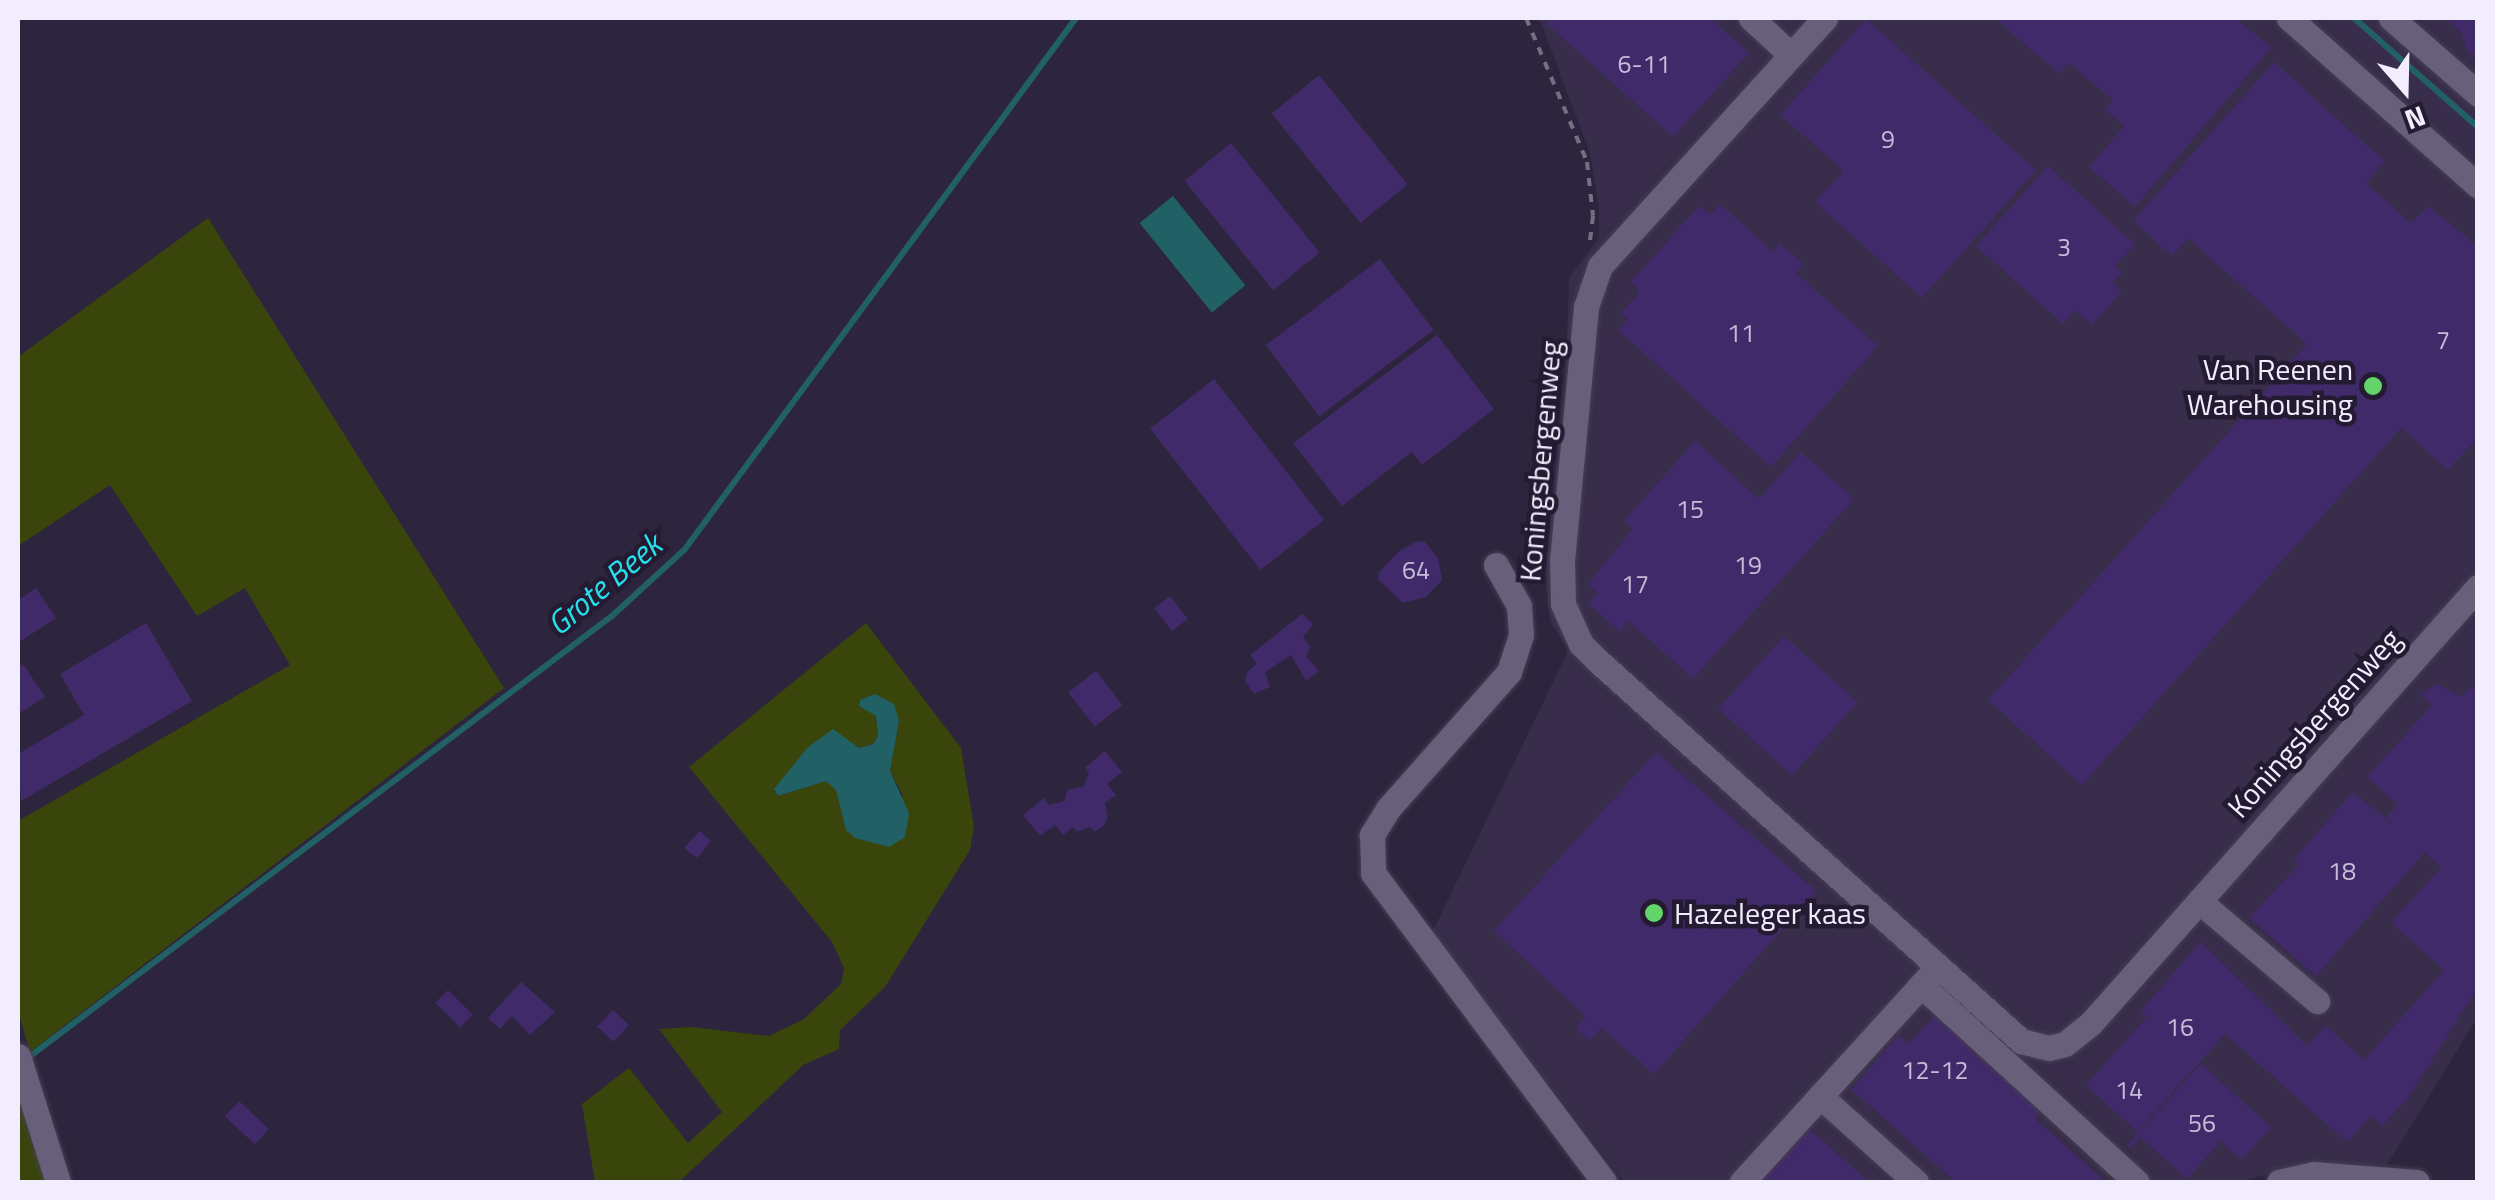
<!DOCTYPE html>
<style>
body{margin:0}
#map{position:relative;width:2495px;height:1200px;overflow:hidden;background:#2d253d;font-family:"Titillium Web",sans-serif}
div>[style]{position:absolute}
[style*='--x']{left:calc(var(--x)*1px);top:calc(var(--y)*1px);width:calc(var(--w)*1px);rotate:calc(var(--a)*1deg)}
.built>*{inset:0;background:#382d4b}
.green>*{inset:0;background:#3a450c}
.water>*{inset:0;background:#216166;transform-origin:0 0}
.stream>*{height:6px;margin:-3px;padding:0 3px;transform-origin:3px;border-radius:3px;background:#216166}
.building>*{inset:0;background:#412a69;transform-origin:0 0}
.path>*{height:4px;margin-top:-2px;transform-origin:0;background:repeating-linear-gradient(90deg,#766f84 0 8px,transparent 0 16px)}
.roads{filter:drop-shadow(0 0 2px #463f53) drop-shadow(0 0 2px #463f53)}
.minor>*{height:25px;margin:-12.5px;padding:0 12.5px;transform-origin:12.5px;border-radius:12.5px;background:#685f7a}
.dots>*{width:28px;height:28px;translate:-50% -50%;box-sizing:border-box;border:5px solid #241b32;border-radius:50%}
span{translate:-50% -50%;white-space:nowrap;text-align:center;line-height:1.15;-webkit-text-stroke:9px #241b32;paint-order:stroke}
.number-label{font-size:25px;color:#c6bcd8}
.number-label span{-webkit-text-stroke-width:0}
.poi-label{font-size:30px;color:#f2edfd}
.right{translate:-100% -50%;text-align:right}
.left{translate:0 -50%;text-align:left}
.street-label{font-size:30px;color:#f2edfd}
.water-label{font-size:32px;color:#25e1ed;font-style:italic}
.frame{position:absolute;inset:0;border:20px solid #f2edfd;pointer-events:none}
.north{position:absolute;left:2355px;top:40px;width:100px;height:100px;-webkit-text-stroke:8px #241b32;paint-order:stroke;rotate:160deg;font-size:28px;font-weight:700;line-height:40px;text-align:center;color:#f2edfd}
.north::after{content:'';display:block;margin:auto;width:35px;height:45px;background:#f2edfd;clip-path:polygon(50% 0,100% 100%,50% 72%,0 100%)}
</style>
<div id="map">
<div class="built">
<i style="clip-path:polygon(1534px 18px,2477px 18px,2477px 1018px,2387px 1165px,2309px 1162px,2240px 1182px,1625px 1182px,1432px 933px,1569px 649px,1550px 622px,1545px 572px,1565px 389px,1569px 278px,1599px 237px,1599px 209px,1590px 153px,1541px 23px)"></i>
</div>
<div class="green">
<i style="clip-path:polygon(208px 218px,504px 688px,30px 1052px,18px 1011px,18px 821px,290px 665px,245px 588px,197px 616px,110px 485px,18px 546px,18px 357px)"></i>
<i style="clip-path:polygon(evenodd,866px 623px,961px 748px,974px 827px,970px 850px,885px 987px,840px 1030px,839px 1049px,803px 1065px,679px 1182px,595px 1182px,582px 1104px,629px 1068px,688px 1143px,722px 1112px,659px 1029px,692px 1027px,769px 1036px,804px 1019px,841px 984px,844px 968px,832px 942px,689px 767px,866px 623px,875px 694px,899px 720px,890px 771px,903px 796px,846px 830px,836px 789px,826px 781px,778px 796px,774px 790px,850px 744px,859px 748px,873px 744px,878px 736px,876px 716px,859px 706px,861px 700px,875px 694px)"></i>
<i style="clip-path:polygon(18px 1080px,50px 1182px,18px 1182px)"></i>
</div>
<div class="water">
<i style="left:1173px;top:196px;width:115px;height:43px;rotate:51deg"></i>
<i style="clip-path:polygon(875px 694px,894px 704px,899px 721px,890px 771px,909px 813px,905px 837px,889px 847px,855px 838px,846px 830px,836px 790px,826px 781px,778px 796px,774px 789px,808px 747px,833px 729px,859px 748px,873px 744px,878px 736px,876px 716px,859px 706px,860px 700px)"></i>
</div>
<div class="stream">
<i style="--x:2354;--y:18;--w:165;--a:41.3"></i>
<i style="--x:29;--y:1057;--w:731;--a:-37.11"></i>
<i style="--x:612;--y:616;--w:99;--a:-42.5"></i>
<i style="--x:685;--y:549;--w:659;--a:-53.63"></i>
</div>
<div class="building">
<i style="clip-path:polygon(1551px 18px,1710px 18px,1749px 53px,1673px 137px,1546px 23px)"></i>
<i style="clip-path:polygon(1994px 18px,2235px 18px,2271px 48px,2135px 207px,2089px 167px,2124px 126px,2105px 110px,2113px 100px,2069px 63px,2060px 74px)"></i>
<i style="clip-path:polygon(2445px 18px,2478px 18px,2478px 52px,2469px 55px,2461px 32px)"></i>
<i style="clip-path:polygon(1866px 19px,2036px 170px,1922px 298px,1815px 202px,1844px 171px,1780px 115px)"></i>
<i style="clip-path:polygon(2274px 62px,2385px 162px,2366px 183px,2411px 223px,2428px 206px,2478px 247px,2478px 437px,2448px 470px,2401px 428px,2082px 785px,1988px 700px,2307px 344px,2188px 238px,2172px 256px,2133px 221px)"></i>
<i style="left:1319px;top:75px;width:141px;height:61px;rotate:51deg"></i>
<i style="left:1231px;top:143px;width:141px;height:60px;rotate:51deg"></i>
<i style="clip-path:polygon(2048px 166px,2135px 244px,2115px 266px,2122px 272px,2112px 283px,2122px 291px,2092px 325px,2075px 310px,2063px 324px,1976px 246px)"></i>
<i style="clip-path:polygon(1720px 204px,1773px 251px,1780px 243px,1804px 264px,1796px 273px,1878px 346px,1771px 467px,1618px 330px,1628px 319px,1621px 313px,1640px 292px,1631px 282px,1699px 206px,1710px 215px)"></i>
<i style="left:1380px;top:259px;width:89px;height:143px;rotate:53deg"></i>
<i style="clip-path:polygon(1437px 335px,1494px 409px,1422px 465px,1412px 452px,1342px 506px,1293px 443px)"></i>
<i style="left:1214px;top:379px;width:179px;height:81px;rotate:52deg"></i>
<i style="clip-path:polygon(1695px 441px,1759px 499px,1801px 452px,1854px 499px,1693px 679px,1629px 621px,1620px 632px,1588px 603px,1598px 593px,1588px 584px,1633px 529px,1624px 521px)"></i>
<i style="clip-path:polygon(1418px 541px,1425px 542px,1438px 558px,1442px 580px,1426px 597px,1403px 603px,1378px 579px,1379px 572px,1399px 551px)"></i>
<i style="clip-path:polygon(36px 588px,56px 618px,18px 643px,18px 600px)"></i>
<i style="left:1170px;top:596px;width:29px;height:20px;rotate:52deg"></i>
<i style="clip-path:polygon(1302px 614px,1313px 624px,1303px 637px,1310px 647px,1306px 656px,1319px 671px,1306px 681px,1291px 655px,1265px 672px,1270px 687px,1254px 694px,1245px 681px,1247px 672px,1257px 664px,1250px 655px)"></i>
<i style="clip-path:polygon(146px 623px,192px 701px,21px 801px,18px 754px,84px 715px,60px 674px)"></i>
<i style="left:1784px;top:636px;width:99px;height:98px;rotate:42deg"></i>
<i style="clip-path:polygon(23px 664px,45px 697px,18px 714px,18px 668px)"></i>
<i style="left:1096px;top:671px;width:43px;height:35px;rotate:52deg"></i>
<i style="clip-path:polygon(2437px 684px,2461px 697px,2471px 687px,2478px 693px,2478px 987px,2408px 1098px,2382px 1126px,2371px 1116px,2347px 1142px,2225px 1034px,2137px 1132px,2086px 1085px,2147px 1017px,2141px 1010px,2201px 942px,2307px 1046px,2326px 1026px,2364px 1060px,2444px 970px,2391px 923px,2441px 867px,2425px 852px,2316px 976px,2249px 918px,2299px 864px,2293px 860px,2353px 792px,2398px 828px,2386px 817px,2398px 805px,2367px 777px,2432px 705px,2420px 695px)"></i>
<i style="clip-path:polygon(1105px 751px,1122px 772px,1107px 784px,1116px 795px,1105px 803px,1108px 817px,1104px 825px,1095px 832px,1090px 827px,1077px 832px,1073px 827px,1063px 835px,1055px 825px,1040px 836px,1023px 815px,1044px 798px,1049px 805px,1065px 801px,1067px 790px,1083px 787px,1089px 774px,1085px 768px)"></i>
<i style="clip-path:polygon(1656px 752px,1816px 891px,1654px 1074px,1601px 1028px,1590px 1041px,1576px 1029px,1586px 1016px,1494px 931px)"></i>
<i style="clip-path:polygon(700px 831px,711px 841px,697px 858px,684px 848px)"></i>
<i style="clip-path:polygon(521px 982px,555px 1012px,530px 1035px,512px 1016px,500px 1029px,488px 1018px)"></i>
<i style="left:448px;top:990px;width:35px;height:18px;rotate:45deg"></i>
<i style="left:613px;top:1010px;width:22px;height:23px;rotate:43deg"></i>
<i style="clip-path:polygon(1937px 1013px,2044px 1108px,2034px 1118px,2106px 1182px,1956px 1182px,1851px 1089px,1899px 1035px,1909px 1044px)"></i>
<i style="clip-path:polygon(2201px 1064px,2271px 1127px,2242px 1160px,2221px 1141px,2187px 1179px,2140px 1137px,2131px 1148px,2127px 1145px)"></i>
<i style="left:239px;top:1101px;width:41px;height:21px;rotate:43deg"></i>
<i style="clip-path:polygon(1807px 1127px,1869px 1182px,1757px 1182px)"></i>
</div>
<div class="path">
<i style="--x:1526;--y:18;--w:156;--a:67"></i>
<i style="--x:1587;--y:162;--w:54;--a:83.7"></i>
<i style="--x:1593;--y:216;--w:26;--a:97"></i>
</div>
<div class="roads">
<div class="minor">
<i style="--x:1751;--y:18;--w:54;--a:42.8"></i>
<i style="--x:1825;--y:18;--w:335;--a:132.2"></i>
<i style="--x:1600;--y:266;--w:43;--a:108.9"></i>
<i style="--x:1586;--y:307;--w:253;--a:95.4"></i>
<i style="--x:1562;--y:559;--w:45;--a:88.7"></i>
<i style="--x:1563;--y:604;--w:44;--a:65.8"></i>
<i style="--x:1581;--y:644;--w:24;--a:45"></i>
<i style="--x:1598;--y:661;--w:569;--a:41.93"></i>
<i style="--x:2021;--y:1041;--w:29;--a:14"></i>
<i style="--x:2049;--y:1048;--w:16;--a:-14"></i>
<i style="--x:2065;--y:1044;--w:33;--a:-39"></i>
<i style="--x:2091;--y:1023;--w:583;--a:-48.41"></i>
<i style="--x:2289;--y:18;--w:253;--a:41.6"></i>
<i style="--x:2391;--y:18;--w:116;--a:41.1"></i>
<i style="--x:1496;--y:565;--w:47;--a:60.7"></i>
<i style="--x:1519;--y:606;--w:29;--a:86"></i>
<i style="--x:1521;--y:635;--w:39;--a:108"></i>
<i style="--x:1509;--y:672;--w:183;--a:131.5"></i>
<i style="--x:1388;--y:809;--w:31;--a:122"></i>
<i style="--x:1372;--y:835;--w:38;--a:88"></i>
<i style="--x:1373;--y:873;--w:386;--a:53.2"></i>
<i style="--x:2199;--y:901;--w:155;--a:40.3"></i>
<i style="--x:1921;--y:985;--w:292;--a:42.4"></i>
<i style="--x:18;--y:1056;--w:132;--a:72.4"></i>
<i style="--x:1820;--y:1096;--w:129;--a:41.9"></i>
<i style="--x:1742;--y:1182;--w:281;--a:-47.7"></i>
<i style="--x:2279;--y:1182;--w:35;--a:-13"></i>
<i style="--x:2313;--y:1174;--w:104;--a:4.4"></i>
</div>
</div>
<div class="dots">
<i style="left:2373px;top:386px;background:#62d469"></i>
<i style="left:1654px;top:913px;background:#62d469"></i>
</div>
<div class="number-label">
<span style="left:1644px;top:64px">6-11</span>
<span style="left:1888px;top:139px">9</span>
<span style="left:2064px;top:247px">3</span>
<span style="left:1741px;top:333px">11</span>
<span style="left:2443px;top:340px">7</span>
<span style="left:1690px;top:509px">15</span>
<span style="left:1748px;top:565px">19</span>
<span style="left:1416px;top:570px">64</span>
<span style="left:1635px;top:584px">17</span>
<span style="left:2342px;top:871px">18</span>
<span style="left:2180px;top:1027px">16</span>
<span style="left:1935px;top:1070px">12-12</span>
<span style="left:2129px;top:1090px">14</span>
<span style="left:2202px;top:1123px">56</span>
</div>
<div class="poi-label">
<span class="right" style="left:2353px;top:386px">Van Reenen<br>Warehousing</span>
<span class="left" style="left:1674px;top:913px">Hazeleger kaas</span>
</div>
<div class="street-label">
<span style="left:1540px;top:461px;rotate:-85deg">Koningsbergenweg</span>
<span style="left:2314px;top:723px;rotate:-48deg">Koningsbergenweg</span>
</div>
<div class="water-label">
<span style="left:604px;top:584px;rotate:-40deg">Grote Beek</span>
</div>
<div class="frame"></div>
<div class="north">N</div>
</div>
